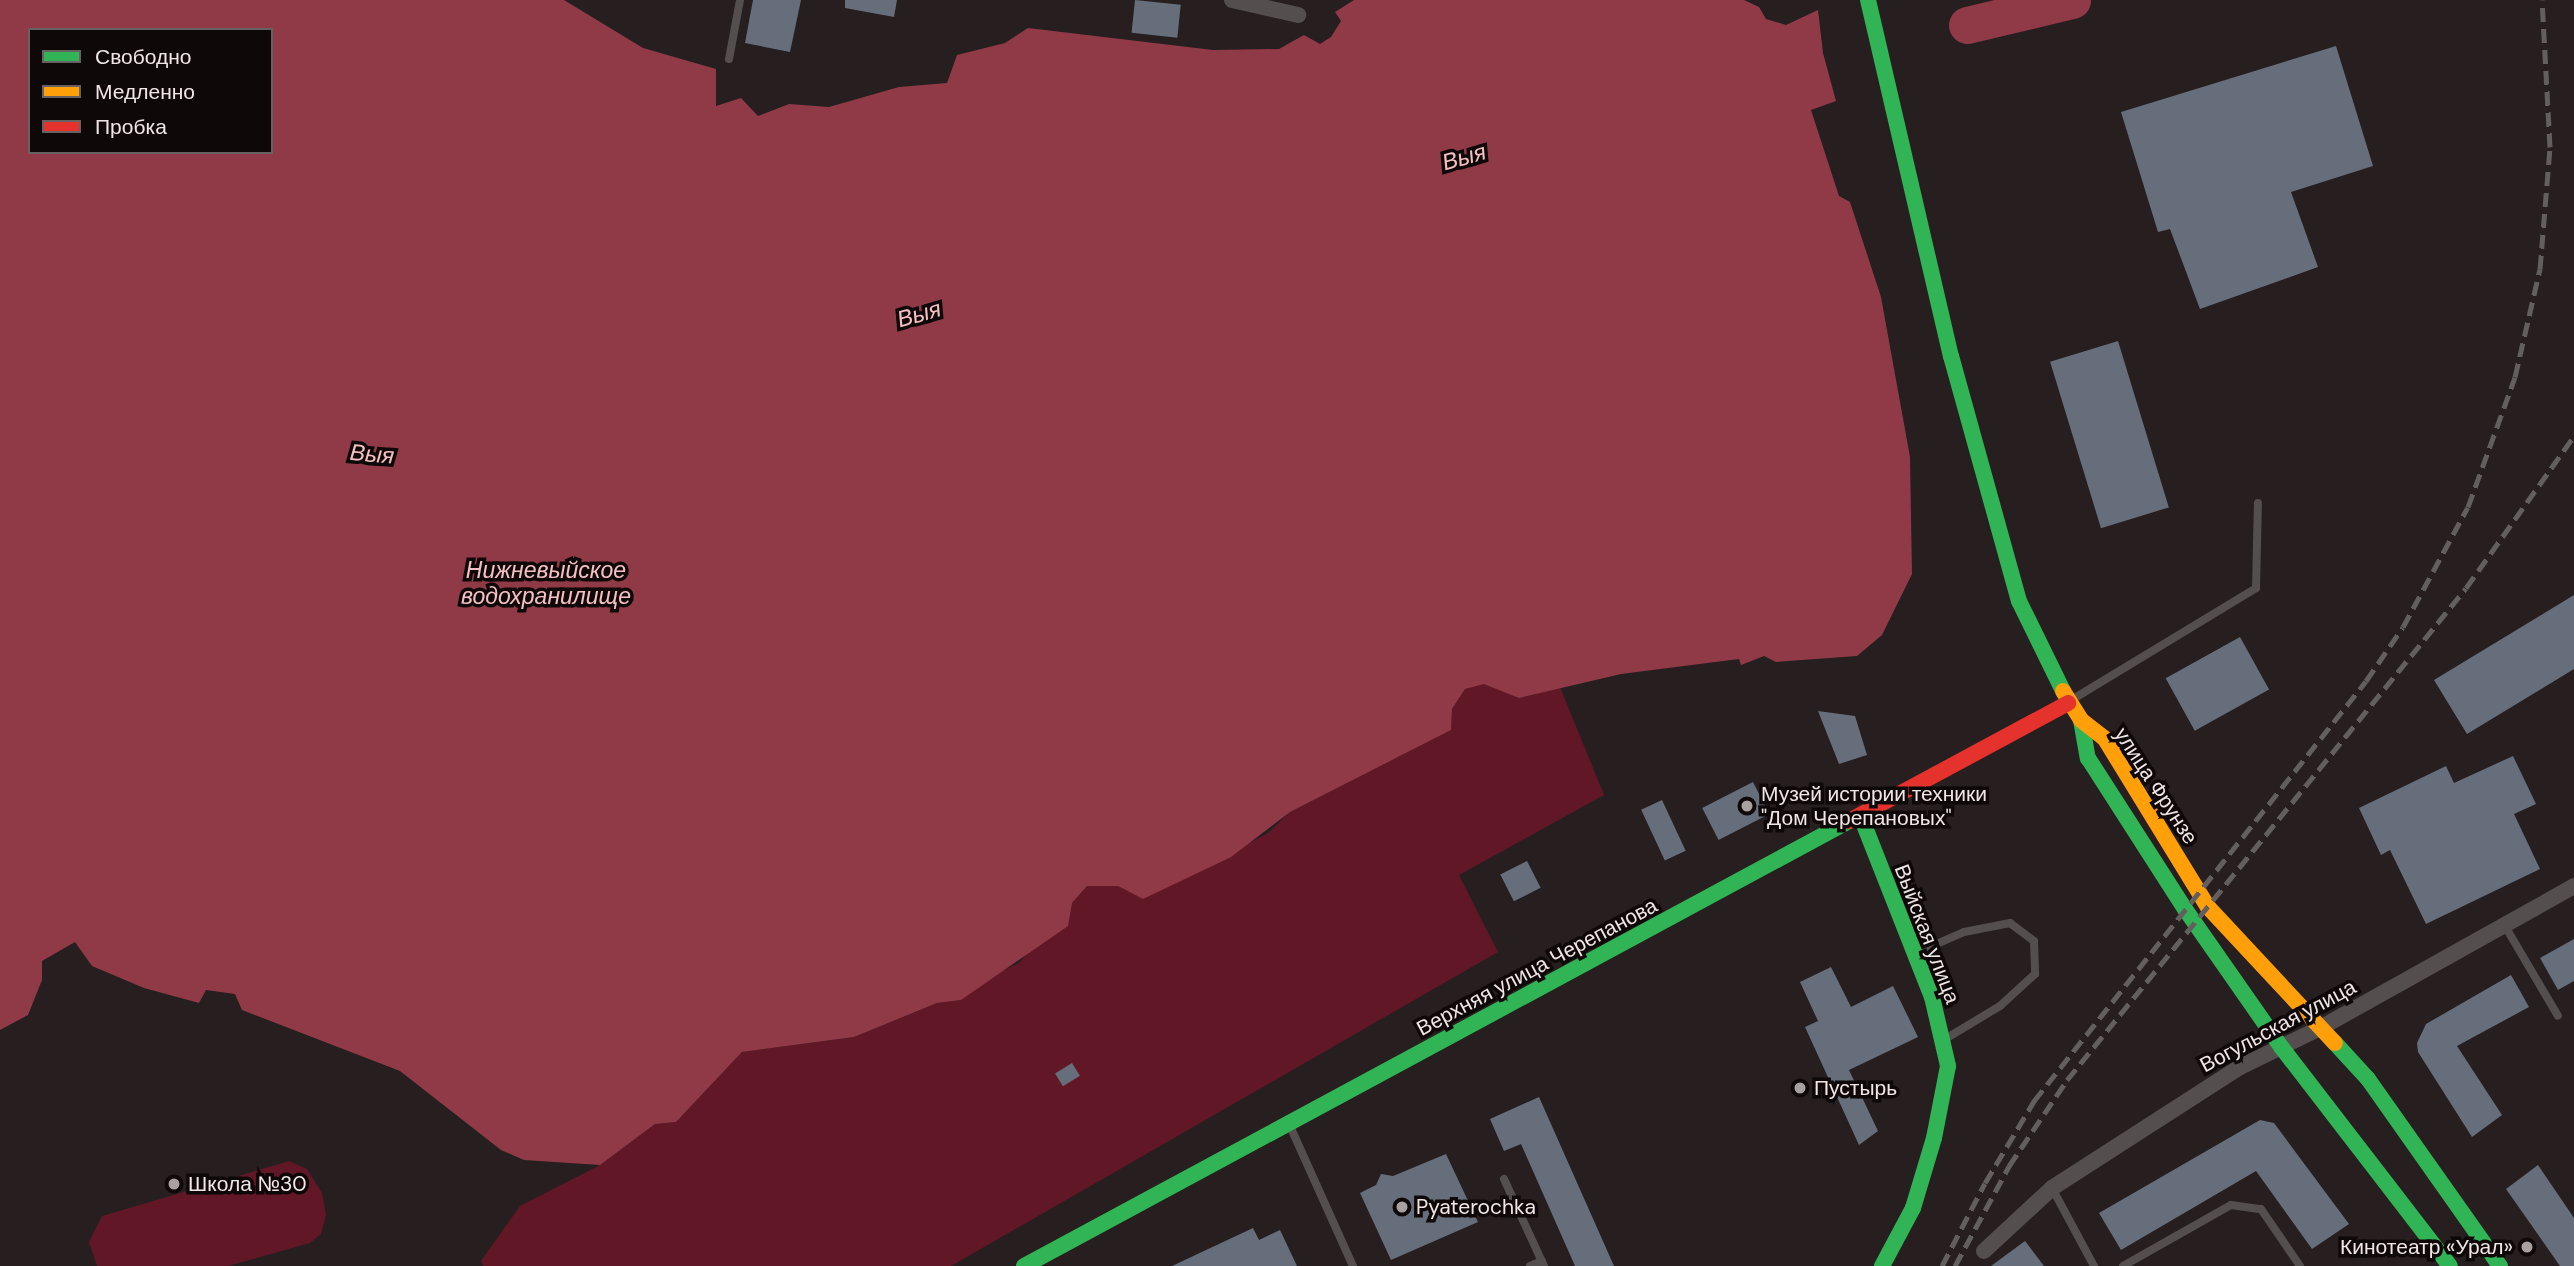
<!DOCTYPE html>
<meta charset="utf-8">
<style>
body{margin:0}
#map{position:relative;width:2574px;height:1266px;overflow:hidden;background:#261e1f;font-family:"DM Sans",sans-serif}
div>[style]{position:absolute}
[style*='--x']{left:calc(var(--x)*1px);top:calc(var(--y)*1px);width:calc(var(--w)*1px);rotate:calc(var(--a)*1deg)}
.green>*{inset:0;background:#621727}
.water>*{inset:0;background:#913a47}
.river>*{height:37px;margin:-18.5px;padding:0 18.5px;transform-origin:18.5px;border-radius:18.5px;background:#913a47}
.building>*{inset:0;background:#666e7c;transform-origin:0 0}
.lane>*{height:8px;margin:-4px;padding:0 4px;transform-origin:4px;border-radius:4px;background:#544e4f}
.street>*{height:16px;margin:-8px;padding:0 8px;transform-origin:8px;border-radius:8px;background:#544e4f}
.fast>*{height:16px;margin:-8px;padding:0 8px;transform-origin:8px;border-radius:8px;background:#30b455}
.slow>*{height:16px;margin:-8px;padding:0 8px;transform-origin:8px;border-radius:8px;background:#ff9f0a}
.jam>*{height:16px;margin:-8px;padding:0 8px;transform-origin:8px;border-radius:8px;background:#e5322d}
.rail>*{height:5px;margin-top:-2.5px;transform-origin:0;background:repeating-linear-gradient(90deg,#645f5f 0 14px,transparent 0 21px)}
.dots>*{width:19px;height:19px;translate:-50% -50%;box-sizing:border-box;border:4px solid #0e0808;border-radius:50%}
span{translate:-50% -50%;white-space:nowrap;text-align:center;line-height:1.15;-webkit-text-stroke:7px #0e0808;paint-order:stroke}
.street-label{font-size:21px;color:#f0e6e6}
.poi-label{font-size:21px;color:#f0e6e6}
.left{translate:0 -50%;text-align:left}
.right{translate:-100% -50%;text-align:right}
.water-label{font-size:23px;color:#f6c0c3;font-style:italic}
.legend{position:absolute;left:28px;top:28px;width:245px;height:126px;box-sizing:border-box;background:#0e0808;border:2px solid #686161;margin:0;padding:9px 12px;list-style:none;font-size:21px;color:#f0e6e6}
.legend li{display:flex;align-items:center;gap:14px;height:35px}
.legend b{width:35px;border:2px solid #686161}
</style>
<div id="map">
<div class="green">
<i style="clip-path:polygon(1484px 683px,1519px 698px,1560px 687px,1604px 795px,1459px 875px,1498px 952px,951px 1266px,483px 1266px,481px 1261px,520px 1206px,600px 1165px,655px 1124px,676px 1122px,742px 1052px,854px 1037px,937px 1003px,961px 1000px,989px 977px,1019px 963px,1087px 886px,1118px 886px,1143px 899px,1268px 833px,1290px 812px,1451px 730px,1452px 709px,1465px 689px)"></i>
<i style="clip-path:polygon(289px 1161px,307px 1169px,322px 1193px,326px 1214px,321px 1234px,310px 1243px,228px 1266px,97px 1266px,89px 1242px,102px 1216px)"></i>
</div>
<div class="water">
<i style="clip-path:polygon(evenodd,0 0,564px 0,643px 48px,716px 69px,716px 106px,741px 98px,758px 116px,789px 104px,829px 107px,899px 87px,947px 83px,957px 55px,1005px 43px,1028px 28px,1213px 50px,1279px 49px,1304px 35px,1320px 44px,1331px 37px,1341px 21px,1335px 12px,1354px 0,1744px 0,1759px 7px,1766px 19px,1786px 25px,1818px 10px,1823px 53px,1836px 101px,1811px 110px,1839px 196px,1850px 202px,1881px 297px,1910px 457px,1912px 574px,1882px 635px,1857px 656px,1776px 662px,1764px 656px,1741px 665px,1739px 659px,1621px 674px,1519px 698px,1484px 684px,1465px 689px,1452px 709px,1451px 730px,1290px 812px,1231px 857px,1143px 899px,1118px 886px,1087px 886px,1072px 903px,1068px 926px,961px 1000px,937px 1003px,854px 1037px,742px 1052px,676px 1122px,655px 1124px,600px 1165px,524px 1160px,501px 1150px,400px 1071px,242px 1010px,235px 994px,206px 990px,199px 1003px,144px 988px,92px 966px,75px 942px,42px 961px,42px 980px,28px 1015px,0 1030px,0 0,30px 30px,271px 30px,271px 152px,30px 152px,30px 30px)"></i>
</div>
<div class="river">
<i style="--x:1967;--y:25;--w:108;--a:-13.4"></i>
</div>
<div class="building">
<i style="clip-path:polygon(753px 0,801px 0,790px 52px,745px 43px)"></i>
<i style="clip-path:polygon(845px 0,897px 0,894px 17px,845px 8px)"></i>
<i style="left:1135px;top:0;width:46px;height:33px;rotate:6deg"></i>
<i style="clip-path:polygon(2336px 46px,2373px 166px,2291px 192px,2318px 267px,2200px 309px,2170px 229px,2158px 232px,2121px 112px)"></i>
<i style="left:2118px;top:341px;width:174px;height:71px;rotate:73deg"></i>
<i style="clip-path:polygon(2574px 595px,2574px 669px,2467px 734px,2434px 680px)"></i>
<i style="left:2240px;top:637px;width:60px;height:85px;rotate:61deg"></i>
<i style="clip-path:polygon(1818px 711px,1855px 716px,1867px 755px,1839px 764px)"></i>
<i style="clip-path:polygon(2513px 756px,2536px 804px,2514px 814px,2540px 869px,2426px 924px,2390px 850px,2381px 855px,2359px 808px,2446px 766px,2454px 783px)"></i>
<i style="left:1753px;top:782px;width:36px;height:57px;rotate:63deg"></i>
<i style="left:1662px;top:800px;width:56px;height:23px;rotate:65deg"></i>
<i style="left:1527px;top:861px;width:30px;height:30px;rotate:63deg"></i>
<i style="clip-path:polygon(2574px 939px,2574px 981px,2558px 990px,2540px 958px)"></i>
<i style="clip-path:polygon(1831px 967px,1851px 1007px,1893px 986px,1918px 1037px,1849px 1070px,1878px 1131px,1859px 1145px,1805px 1027px,1818px 1021px,1800px 982px)"></i>
<i style="clip-path:polygon(2511px 975px,2529px 1007px,2457px 1046px,2502px 1115px,2472px 1137px,2418px 1052px,2417px 1043px,2426px 1024px)"></i>
<i style="left:1072px;top:1063px;width:15px;height:20px;rotate:58deg"></i>
<i style="clip-path:polygon(1539px 1097px,1614px 1266px,1575px 1266px,1521px 1144px,1504px 1151px,1490px 1119px)"></i>
<i style="clip-path:polygon(2260px 1120px,2274px 1123px,2349px 1224px,2312px 1249px,2256px 1171px,2121px 1250px,2099px 1213px)"></i>
<i style="clip-path:polygon(1446px 1154px,1478px 1222px,1391px 1260px,1360px 1193px,1376px 1185px,1381px 1174px,1393px 1176px)"></i>
<i style="clip-path:polygon(2538px 1165px,2574px 1218px,2574px 1266px,2560px 1266px,2506px 1189px)"></i>
<i style="clip-path:polygon(1253px 1228px,1259px 1240px,1280px 1230px,1297px 1266px,1172px 1266px)"></i>
<i style="clip-path:polygon(2025px 1241px,2044px 1266px,1991px 1266px)"></i>
</div>
<div class="lane">
<i style="--x:729;--y:59;--w:60;--a:-79.4"></i>
<i style="--x:2073;--y:699;--w:214;--a:-31.2"></i>
<i style="--x:2256;--y:588;--w:85;--a:-88.7"></i>
<i style="--x:2505;--y:926;--w:104;--a:59.5"></i>
<i style="--x:1916;--y:953;--w:52;--a:-23.6"></i>
<i style="--x:1964;--y:932;--w:47;--a:-11.1"></i>
<i style="--x:2010;--y:923;--w:30;--a:37"></i>
<i style="--x:2034;--y:941;--w:33;--a:88"></i>
<i style="--x:2035;--y:974;--w:47;--a:137.6"></i>
<i style="--x:2000;--y:1006;--w:64;--a:149"></i>
<i style="--x:1290;--y:1126;--w:154;--a:65.8"></i>
<i style="--x:1504;--y:1179;--w:96;--a:65.3"></i>
<i style="--x:2052;--y:1188;--w:89;--a:61.7"></i>
<i style="--x:1530;--y:1266;--w:13;--a:-23"></i>
<i style="--x:2123;--y:1266;--w:124;--a:-29.5"></i>
<i style="--x:2231;--y:1205;--w:30;--a:8"></i>
<i style="--x:2261;--y:1209;--w:69;--a:55.6"></i>
</div>
<div class="street">
<i style="--x:1232;--y:0;--w:68;--a:12.8"></i>
<i style="--x:1984;--y:1251;--w:93;--a:-42.8"></i>
<i style="--x:2052;--y:1188;--w:224;--a:-32.8"></i>
<i style="--x:2240;--y:1067;--w:91;--a:-26"></i>
<i style="--x:2322;--y:1027;--w:289;--a:-29.2"></i>
</div>
<div class="fast">
<i style="--x:1868;--y:0;--w:366;--a:76.9"></i>
<i style="--x:1951;--y:356;--w:254;--a:74.5"></i>
<i style="--x:2019;--y:601;--w:100;--a:63.9"></i>
<i style="--x:2081;--y:720;--w:39;--a:80"></i>
<i style="--x:2088;--y:758;--w:179;--a:57.3"></i>
<i style="--x:2185;--y:909;--w:169;--a:55.1"></i>
<i style="--x:2282;--y:1048;--w:275;--a:52.4"></i>
<i style="--x:1861;--y:817;--w:193;--a:68.5"></i>
<i style="--x:1932;--y:997;--w:71;--a:76.9"></i>
<i style="--x:1948;--y:1066;--w:73;--a:101"></i>
<i style="--x:1934;--y:1138;--w:73;--a:106.7"></i>
<i style="--x:1913;--y:1208;--w:66;--a:118.1"></i>
<i style="--x:2335;--y:1043;--w:49;--a:47.5"></i>
<i style="--x:2368;--y:1079;--w:229;--a:54.8"></i>
<i style="--x:1024;--y:1266;--w:937;--a:-28.34"></i>
</div>
<div class="slow">
<i style="--x:2063;--y:691;--w:34;--a:58"></i>
<i style="--x:2081;--y:720;--w:31;--a:38"></i>
<i style="--x:2105;--y:739;--w:197;--a:58.5"></i>
<i style="--x:2208;--y:907;--w:186;--a:47"></i>
</div>
<div class="jam">
<i style="--x:1849;--y:821;--w:249;--a:-28.3"></i>
</div>
<div class="rail">
<i style="--x:1942;--y:1266;--w:93;--a:-62.6"></i>
<i style="--x:1985;--y:1183;--w:96;--a:-59.1"></i>
<i style="--x:2034;--y:1101;--w:535;--a:-51.67"></i>
<i style="--x:2366;--y:681;--w:65;--a:-55.6"></i>
<i style="--x:2403;--y:627;--w:136;--a:-61.6"></i>
<i style="--x:2468;--y:507;--w:138;--a:-70.1"></i>
<i style="--x:2515;--y:377;--w:111;--a:-77"></i>
<i style="--x:2540;--y:269;--w:122;--a:-85.3"></i>
<i style="--x:2550;--y:147;--w:147;--a:-93.1"></i>
<i style="--x:1955;--y:1266;--w:114;--a:-61.6"></i>
<i style="--x:2009;--y:1166;--w:104;--a:-56"></i>
<i style="--x:2067;--y:1080;--w:633;--a:-50.96"></i>
<i style="--x:2466;--y:588;--w:186;--a:-54.6"></i>
</div>
<div class="dots">
<i style="left:1747px;top:806px;background:#a9a0a0"></i>
<i style="left:1800px;top:1088px;background:#a9a0a0"></i>
<i style="left:174px;top:1184px;background:#a9a0a0"></i>
<i style="left:1402px;top:1207px;background:#a9a0a0"></i>
<i style="left:2527px;top:1247px;background:#a9a0a0"></i>
</div>
<div class="street-label">
<span style="left:2156px;top:786px;rotate:57deg">улица Фрунзе</span>
<span style="left:1927px;top:934px;rotate:69deg">Выйская улица</span>
<span style="left:1537px;top:967px;rotate:-28deg">Верхняя улица Черепанова</span>
<span style="left:2278px;top:1026px;rotate:-28deg">Вогульская улица</span>
</div>
<div class="poi-label">
<span class="left" style="left:1761px;top:806px">Музей истории техники<br>"Дом Черепановых"</span>
<span class="left" style="left:1814px;top:1088px">Пустырь</span>
<span class="left" style="left:188px;top:1184px">Школа №30</span>
<span class="left" style="left:1416px;top:1207px">Pyaterochka</span>
<span class="right" style="left:2513px;top:1247px">Кинотеатр «Урал»</span>
</div>
<div class="water-label">
<span style="left:1464px;top:157px;rotate:-16deg">Выя</span>
<span style="left:919px;top:314px;rotate:-16deg">Выя</span>
<span style="left:372px;top:454px;rotate:5deg">Выя</span>
<span style="left:546px;top:583px">Нижневыйское<br>водохранилище</span>
</div>
<ul class="legend">
<li><b style="height:9px;background:#30b455"></b>Свободно</li>
<li><b style="height:9px;background:#ff9f0a"></b>Медленно</li>
<li><b style="height:9px;background:#e5322d"></b>Пробка</li>
</ul>
</div>
